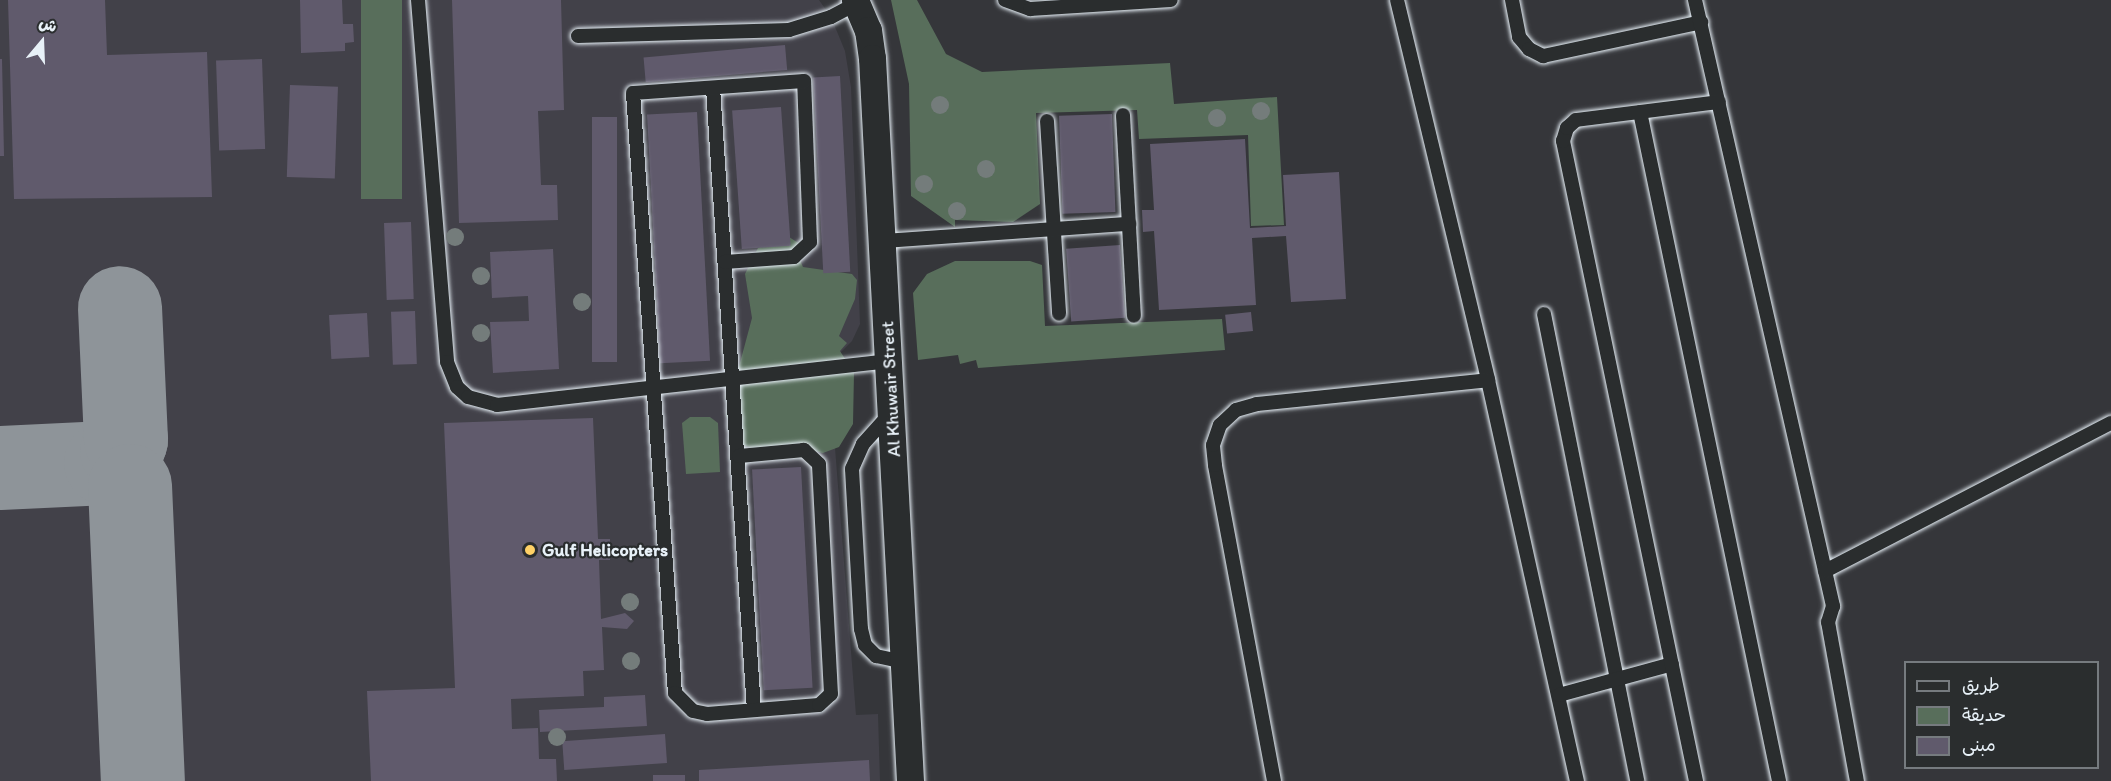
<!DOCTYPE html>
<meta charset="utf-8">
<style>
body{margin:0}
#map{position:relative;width:2111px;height:781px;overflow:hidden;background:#35363a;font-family:Itim,"Playpen Sans Arabic",sans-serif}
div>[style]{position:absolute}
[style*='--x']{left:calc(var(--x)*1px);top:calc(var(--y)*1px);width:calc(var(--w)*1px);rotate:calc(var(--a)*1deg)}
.built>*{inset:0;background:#424149}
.green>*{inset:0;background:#586e5b;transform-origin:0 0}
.taxiway>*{height:84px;margin:-42px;padding:0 42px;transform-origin:42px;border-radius:42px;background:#8e9499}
.building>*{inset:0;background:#605a6c;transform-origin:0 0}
.roads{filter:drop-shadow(0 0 2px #e8f1f8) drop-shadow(0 0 2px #e8f1f8)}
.service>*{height:14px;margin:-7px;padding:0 7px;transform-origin:7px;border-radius:7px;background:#2a2d2e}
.minor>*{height:27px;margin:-13.5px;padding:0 13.5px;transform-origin:13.5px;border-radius:13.5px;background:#2a2d2e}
.trees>*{width:18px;height:18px;margin:-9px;border-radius:50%;background:#747c7b}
.dots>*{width:16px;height:16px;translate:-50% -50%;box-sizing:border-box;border:3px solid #2a2d2e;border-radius:50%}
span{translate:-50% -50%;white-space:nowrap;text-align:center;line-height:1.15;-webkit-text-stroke:4.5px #2a2d2e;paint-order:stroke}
.street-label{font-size:18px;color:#e8f1f8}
.poi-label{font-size:18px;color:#e8f1f8;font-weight:700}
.left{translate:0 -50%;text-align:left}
.legend{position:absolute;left:1904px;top:661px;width:195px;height:108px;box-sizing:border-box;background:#2a2d2e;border:2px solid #767b7f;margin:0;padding:8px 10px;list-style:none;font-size:18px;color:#e8f1f8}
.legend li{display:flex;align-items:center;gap:12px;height:30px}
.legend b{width:30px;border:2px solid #767b7f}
.north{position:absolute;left:12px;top:12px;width:60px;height:60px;-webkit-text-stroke:4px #2a2d2e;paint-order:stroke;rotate:19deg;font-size:16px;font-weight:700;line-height:24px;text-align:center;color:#e8f1f8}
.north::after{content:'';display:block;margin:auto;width:21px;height:27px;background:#e8f1f8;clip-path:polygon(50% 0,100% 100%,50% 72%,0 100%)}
</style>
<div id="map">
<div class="built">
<i style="clip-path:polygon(0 0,819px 0,831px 17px,845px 51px,851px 87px,860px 324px,852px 341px,838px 355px,830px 384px,856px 715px,878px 714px,880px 781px,0 781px)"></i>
</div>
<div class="green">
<i style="left:361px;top:0;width:41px;height:199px"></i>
<i style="clip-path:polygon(891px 0,917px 0,946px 54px,982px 72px,1170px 63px,1174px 104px,1277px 97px,1284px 225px,1251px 226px,1248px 135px,1139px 139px,1137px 110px,1036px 113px,1040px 204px,1013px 222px,955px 220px,955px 227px,911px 196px,909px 84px)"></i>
<i style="clip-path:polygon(778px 237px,789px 237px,800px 244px,797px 253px,803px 267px,852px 274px,857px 280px,855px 299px,839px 336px,847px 343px,840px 351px,854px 373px,853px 424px,839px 447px,823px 453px,799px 448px,764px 451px,745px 446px,733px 434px,726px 415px,752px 318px,745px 274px,758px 248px)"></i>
<i style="clip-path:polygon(955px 261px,1030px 261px,1042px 265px,1045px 326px,1222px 319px,1225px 350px,978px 368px,976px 360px,960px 364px,958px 355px,918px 360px,913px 293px,927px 274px)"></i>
<i style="clip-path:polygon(690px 417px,710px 417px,718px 423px,720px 472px,686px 474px,682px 423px)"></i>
</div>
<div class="taxiway">
<i style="--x:0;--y:468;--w:106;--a:-2.7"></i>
<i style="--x:106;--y:463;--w:20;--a:-37"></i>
<i style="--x:122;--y:451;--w:12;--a:-70"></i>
<i style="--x:126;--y:440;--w:132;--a:-92.6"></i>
<i style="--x:130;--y:486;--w:295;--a:87.5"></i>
</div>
<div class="building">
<i style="clip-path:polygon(8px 0,105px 0,107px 55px,207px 52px,212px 197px,14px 199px)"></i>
<i style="clip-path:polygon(300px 0,342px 0,343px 24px,353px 24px,354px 42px,345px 43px,345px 51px,301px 53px)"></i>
<i style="clip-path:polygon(452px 0,561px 0,564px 110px,538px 111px,541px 185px,557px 185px,558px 220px,459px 223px)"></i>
<i style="left:785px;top:45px;width:25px;height:142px;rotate:85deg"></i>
<i style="clip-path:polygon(0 59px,2px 59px,4px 156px,0 156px)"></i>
<i style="left:262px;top:59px;width:90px;height:46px;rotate:88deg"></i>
<i style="left:840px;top:76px;width:196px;height:27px;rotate:87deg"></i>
<i style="left:290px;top:85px;width:48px;height:92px;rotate:2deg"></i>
<i style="left:781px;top:107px;width:139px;height:49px;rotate:86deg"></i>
<i style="left:697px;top:112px;width:249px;height:50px;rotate:87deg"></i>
<i style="left:1112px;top:114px;width:98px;height:53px;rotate:88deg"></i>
<i style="left:592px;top:117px;width:25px;height:245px"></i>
<i style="clip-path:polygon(1245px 139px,1250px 228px,1286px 226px,1283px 175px,1339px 172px,1346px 299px,1291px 302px,1286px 236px,1252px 238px,1256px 305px,1159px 310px,1154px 231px,1143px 232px,1142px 210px,1154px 210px,1150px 144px)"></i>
<i style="left:411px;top:222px;width:77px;height:27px;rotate:88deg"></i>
<i style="left:1120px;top:245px;width:73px;height:54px;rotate:86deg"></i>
<i style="clip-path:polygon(553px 249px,559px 369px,493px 373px,490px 322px,529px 321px,528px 296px,492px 298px,490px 252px)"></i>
<i style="left:415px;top:311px;width:53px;height:24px;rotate:88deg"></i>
<i style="left:1251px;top:312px;width:19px;height:26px;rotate:84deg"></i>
<i style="left:367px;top:313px;width:44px;height:38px;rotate:87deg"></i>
<i style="clip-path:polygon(593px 418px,598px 539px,610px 539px,610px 560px,599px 560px,601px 619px,625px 613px,634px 621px,627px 629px,602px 627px,604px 670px,583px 671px,584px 696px,511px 699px,512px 729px,538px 728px,539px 759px,556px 759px,557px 781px,371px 781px,367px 691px,455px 688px,444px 423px)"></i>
<i style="left:801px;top:467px;width:221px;height:49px;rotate:87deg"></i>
<i style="clip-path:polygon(645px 695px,647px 726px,540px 732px,539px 710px,604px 707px,604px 697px)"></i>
<i style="left:665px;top:734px;width:29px;height:103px;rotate:86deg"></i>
<i style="clip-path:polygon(869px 760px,870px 781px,699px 781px,699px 770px)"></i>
<i style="left:653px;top:775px;width:32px;height:6px"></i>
</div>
<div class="roads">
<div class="service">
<i style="--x:418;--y:0;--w:363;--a:85.4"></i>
<i style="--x:447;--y:362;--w:27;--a:68"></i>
<i style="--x:457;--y:387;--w:15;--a:42"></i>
<i style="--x:468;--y:397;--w:30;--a:15"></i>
<i style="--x:497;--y:405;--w:395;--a:-6.4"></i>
<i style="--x:1005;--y:0;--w:27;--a:20"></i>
<i style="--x:1030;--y:9;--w:141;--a:-3.7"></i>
<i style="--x:1397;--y:0;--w:391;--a:76.5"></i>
<i style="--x:1488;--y:380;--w:411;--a:77.5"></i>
<i style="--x:1512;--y:0;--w:38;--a:79"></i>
<i style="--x:1519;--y:37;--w:16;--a:50"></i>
<i style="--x:1529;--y:49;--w:16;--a:27"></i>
<i style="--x:1543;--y:56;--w:162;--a:-12.1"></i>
<i style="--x:1695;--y:0;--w:622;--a:77.17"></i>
<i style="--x:1833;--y:606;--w:17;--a:107"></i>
<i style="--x:1828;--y:622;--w:162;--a:79.7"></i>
<i style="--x:578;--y:36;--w:211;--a:-1.6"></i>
<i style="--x:789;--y:30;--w:44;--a:-17.2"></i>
<i style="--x:831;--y:17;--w:32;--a:-28"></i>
<i style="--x:713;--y:88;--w:623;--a:86.23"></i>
<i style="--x:1640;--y:112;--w:683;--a:78.26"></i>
<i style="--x:1123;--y:115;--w:201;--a:86.9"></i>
<i style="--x:1047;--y:121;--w:193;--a:86.4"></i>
<i style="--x:884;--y:241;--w:246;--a:-4"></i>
<i style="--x:725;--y:262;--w:69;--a:-4.1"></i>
<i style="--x:794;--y:257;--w:22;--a:-43"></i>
<i style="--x:810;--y:242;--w:161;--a:-92.1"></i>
<i style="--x:804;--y:81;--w:171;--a:176"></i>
<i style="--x:633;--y:93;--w:601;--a:86"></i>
<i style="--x:675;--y:693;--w:25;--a:45"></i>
<i style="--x:693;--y:711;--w:14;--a:12"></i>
<i style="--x:707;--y:714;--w:112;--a:-4.6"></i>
<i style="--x:819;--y:705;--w:16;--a:-43"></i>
<i style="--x:831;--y:694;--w:230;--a:-93"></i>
<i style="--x:819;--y:464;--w:21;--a:-137"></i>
<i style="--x:804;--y:450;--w:65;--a:174.7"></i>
<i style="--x:1544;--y:314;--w:476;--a:78.7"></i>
<i style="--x:889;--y:415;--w:39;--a:132"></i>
<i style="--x:863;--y:444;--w:27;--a:114"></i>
<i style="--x:852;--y:469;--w:160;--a:86.8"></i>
<i style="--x:861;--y:629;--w:16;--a:76"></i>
<i style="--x:865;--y:645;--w:16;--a:45"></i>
<i style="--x:876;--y:656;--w:30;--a:12"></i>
<i style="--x:1825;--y:571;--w:322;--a:-27.4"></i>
<i style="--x:1559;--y:695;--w:117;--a:-15.3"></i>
<i style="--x:1274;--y:781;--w:321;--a:-100.6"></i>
<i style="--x:1215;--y:465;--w:20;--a:-96"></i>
<i style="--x:1213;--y:445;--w:21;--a:-71"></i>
<i style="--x:1220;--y:425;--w:22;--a:-43"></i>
<i style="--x:1236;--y:410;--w:22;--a:-16"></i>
<i style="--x:1257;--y:404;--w:232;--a:-5.9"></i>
<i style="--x:1696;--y:781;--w:654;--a:-101.74"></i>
<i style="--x:1563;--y:141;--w:14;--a:-73"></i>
<i style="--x:1567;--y:128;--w:12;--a:-42"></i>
<i style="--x:1576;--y:120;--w:144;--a:-7.2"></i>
</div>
<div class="minor">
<i style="--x:855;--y:0;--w:33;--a:67"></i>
<i style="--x:868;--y:30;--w:28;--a:82"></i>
<i style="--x:872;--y:58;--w:724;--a:86.99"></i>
</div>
</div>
<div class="trees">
<i style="left:940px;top:105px"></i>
<i style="left:1261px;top:111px"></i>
<i style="left:1217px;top:118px"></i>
<i style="left:986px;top:169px"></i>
<i style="left:924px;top:184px"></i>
<i style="left:957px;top:211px"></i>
<i style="left:455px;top:237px"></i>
<i style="left:481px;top:276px"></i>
<i style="left:582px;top:302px"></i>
<i style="left:481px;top:333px"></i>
<i style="left:630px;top:602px"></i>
<i style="left:631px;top:661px"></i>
<i style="left:557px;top:737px"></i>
</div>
<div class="dots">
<i style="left:530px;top:550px;background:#ffd166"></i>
</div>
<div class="street-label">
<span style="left:891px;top:389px;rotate:-93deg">Al Khuwair Street</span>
</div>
<div class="poi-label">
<span class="left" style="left:542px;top:550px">Gulf Helicopters</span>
</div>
<ul class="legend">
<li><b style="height:8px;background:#2a2d2e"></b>طريق</li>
<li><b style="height:16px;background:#586e5b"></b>حديقة</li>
<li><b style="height:16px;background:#605a6c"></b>مبنى</li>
</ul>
<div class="north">ش</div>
</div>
